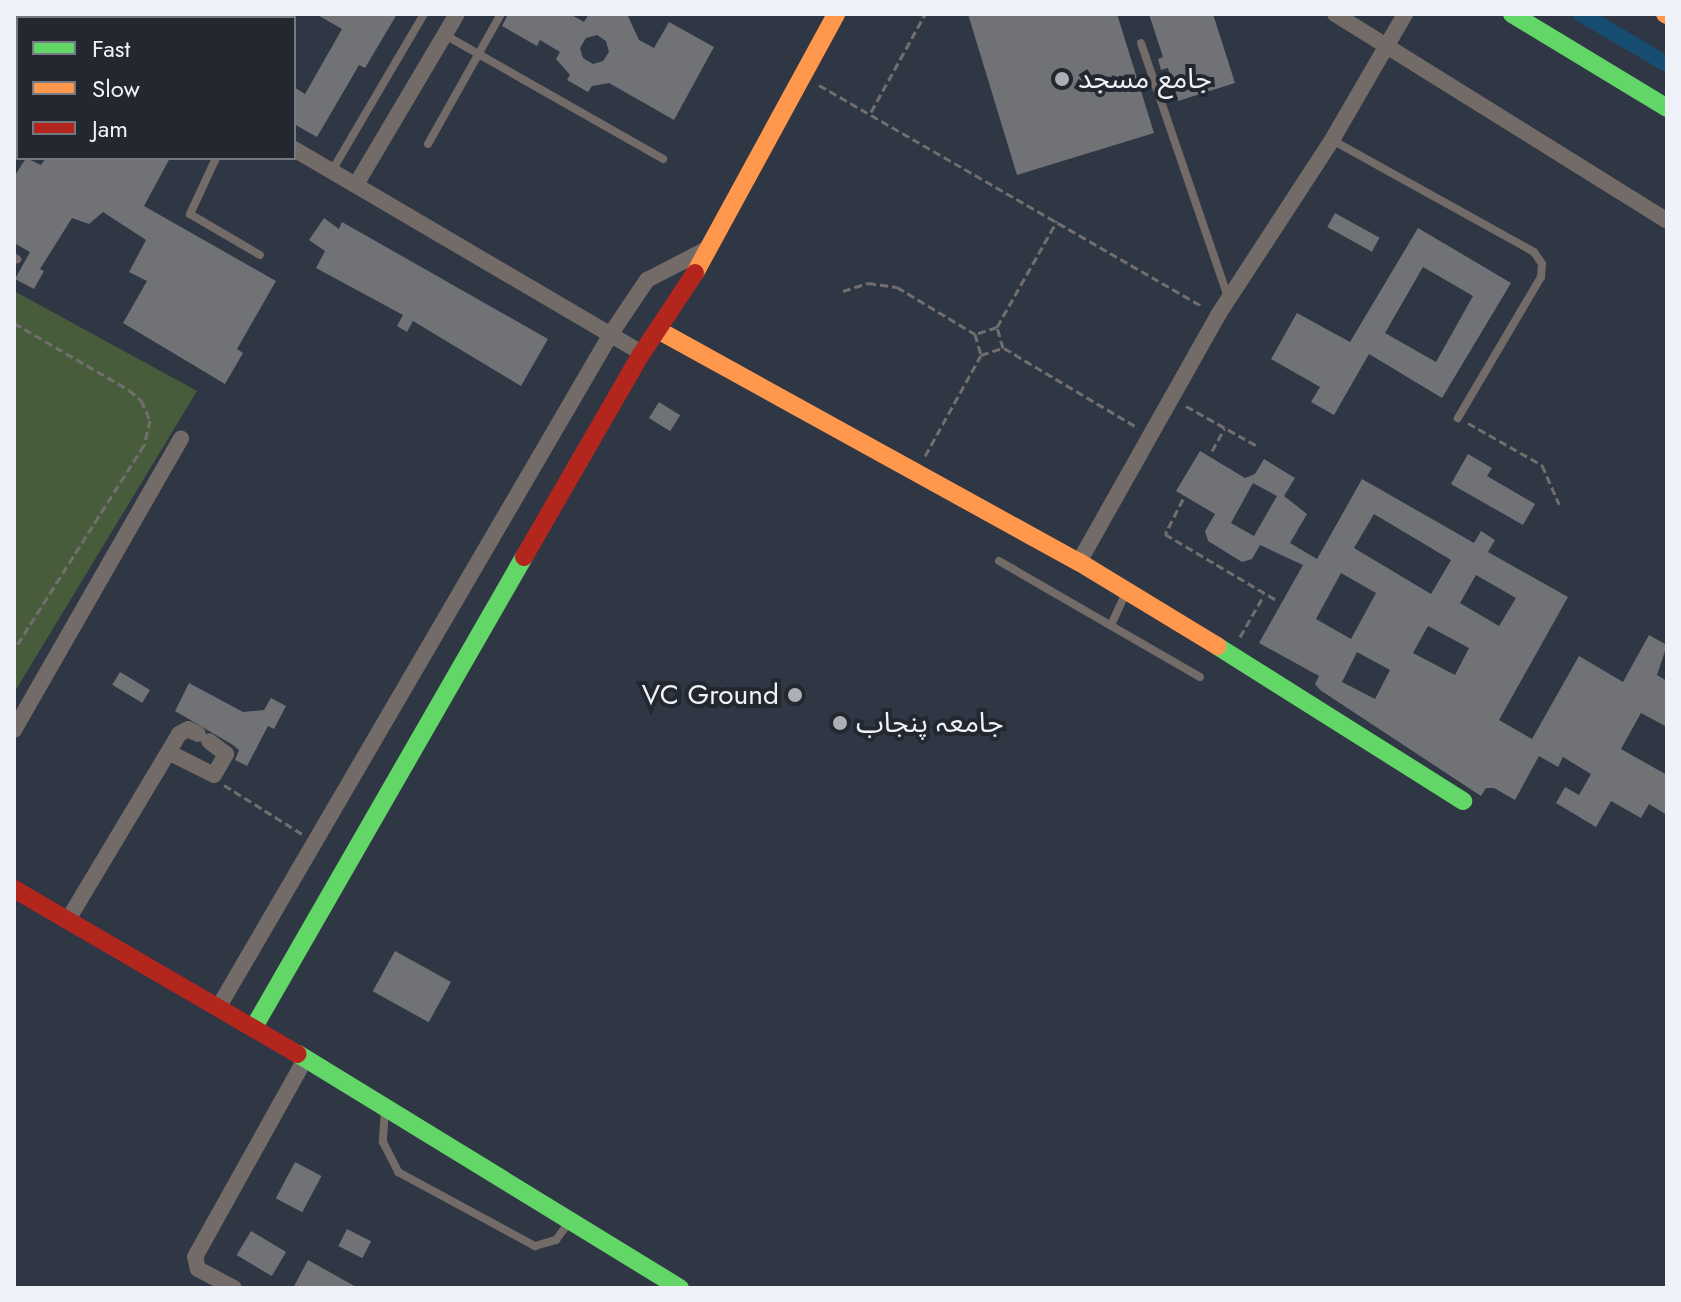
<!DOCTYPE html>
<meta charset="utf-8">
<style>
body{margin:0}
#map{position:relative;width:1681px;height:1302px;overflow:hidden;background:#303236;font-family:Jost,"Noto Sans Arabic",sans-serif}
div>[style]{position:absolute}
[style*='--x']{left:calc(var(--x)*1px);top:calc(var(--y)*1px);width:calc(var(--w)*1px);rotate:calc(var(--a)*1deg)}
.built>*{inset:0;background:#2f3744}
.green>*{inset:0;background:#475c3a}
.canal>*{height:16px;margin:-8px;padding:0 8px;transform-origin:8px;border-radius:8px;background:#174d71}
.building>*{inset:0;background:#707276;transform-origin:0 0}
.path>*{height:3px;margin-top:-1.5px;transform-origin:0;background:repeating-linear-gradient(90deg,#716e6d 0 8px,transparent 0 12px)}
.lane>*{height:8px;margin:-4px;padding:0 4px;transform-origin:4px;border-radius:4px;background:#736b68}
.street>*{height:16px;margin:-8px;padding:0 8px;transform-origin:8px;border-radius:8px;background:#736b68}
.fast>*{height:18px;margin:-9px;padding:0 9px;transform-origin:9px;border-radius:9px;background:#63d668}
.slow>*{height:18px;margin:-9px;padding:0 9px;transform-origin:9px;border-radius:9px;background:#ff974d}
.jam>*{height:18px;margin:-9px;padding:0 9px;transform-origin:9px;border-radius:9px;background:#b3261e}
.dots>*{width:22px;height:22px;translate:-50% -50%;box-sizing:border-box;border:4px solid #222730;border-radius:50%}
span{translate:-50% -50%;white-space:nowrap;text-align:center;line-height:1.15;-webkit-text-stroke:8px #222730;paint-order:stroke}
.poi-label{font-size:28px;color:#eff2f8}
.left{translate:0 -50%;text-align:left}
.right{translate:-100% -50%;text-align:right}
.frame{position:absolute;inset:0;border:16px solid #eff2f8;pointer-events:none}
.legend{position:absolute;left:16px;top:16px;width:280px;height:144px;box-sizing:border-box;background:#222730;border:2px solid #747880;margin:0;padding:10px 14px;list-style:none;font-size:24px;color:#eff2f8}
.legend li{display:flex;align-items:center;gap:16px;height:40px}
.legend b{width:40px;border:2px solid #747880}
</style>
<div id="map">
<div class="built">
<i style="clip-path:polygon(evenodd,14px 14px,1667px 14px,1667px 1288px,14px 1288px,14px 14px,18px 18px,294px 18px,294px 158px,18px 158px,18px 18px)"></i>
</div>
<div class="green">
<i style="clip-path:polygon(14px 291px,197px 391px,14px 693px)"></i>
</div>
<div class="canal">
<i style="--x:1581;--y:14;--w:99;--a:30.2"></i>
</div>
<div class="building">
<i style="clip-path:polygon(316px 14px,397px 14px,365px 68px,359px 65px,317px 137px,294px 124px,294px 87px,305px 94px,342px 29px)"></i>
<i style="clip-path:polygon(evenodd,508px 14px,570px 14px,584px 22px,589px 14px,627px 14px,639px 40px,654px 48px,669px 22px,714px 47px,674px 120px,609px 83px,592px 86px,588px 92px,567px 80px,570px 75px,556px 59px,560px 52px,540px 40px,537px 46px,502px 26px,508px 14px,597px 35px,606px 41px,609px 52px,603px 61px,593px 64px,583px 58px,580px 48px,586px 38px,597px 35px)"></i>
<i style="clip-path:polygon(968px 14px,1117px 14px,1154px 133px,1017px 175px)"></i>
<i style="clip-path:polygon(1149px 14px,1213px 14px,1235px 83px,1178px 101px,1168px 68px,1161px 70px,1158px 59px,1163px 57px)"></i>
<i style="clip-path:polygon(26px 158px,41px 165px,46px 158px,170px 158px,144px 206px,276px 281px,237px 349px,243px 353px,225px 384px,123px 323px,147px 281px,129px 272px,146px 240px,103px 212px,89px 224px,72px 218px,40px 269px,44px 271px,34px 289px,15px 279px,30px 252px,14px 243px,14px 177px)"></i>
<i style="left:1335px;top:213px;width:51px;height:16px;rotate:29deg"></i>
<i style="clip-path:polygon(324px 218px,339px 229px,342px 222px,548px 339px,521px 386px,413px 321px,407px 332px,397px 326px,403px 315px,316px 268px,325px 251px,309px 240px)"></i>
<i style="clip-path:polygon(evenodd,1418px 228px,1511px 283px,1442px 398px,1369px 354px,1334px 415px,1311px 402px,1320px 387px,1271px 359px,1297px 313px,1350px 342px,1418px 228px,1423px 267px,1473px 296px,1436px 362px,1385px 333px,1423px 267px)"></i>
<i style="left:659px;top:402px;width:25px;height:19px;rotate:32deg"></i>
<i style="clip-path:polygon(evenodd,1200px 451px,1245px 478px,1255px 474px,1264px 459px,1295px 478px,1284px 496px,1307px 514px,1290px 543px,1317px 559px,1362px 479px,1474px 543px,1481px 531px,1495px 540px,1488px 552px,1568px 597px,1499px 720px,1532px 739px,1579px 656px,1623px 682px,1649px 635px,1667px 645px,1657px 675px,1667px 681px,1667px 727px,1641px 713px,1621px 749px,1667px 775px,1667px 815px,1649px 804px,1641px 818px,1611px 801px,1596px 827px,1556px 803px,1565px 787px,1579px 795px,1591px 774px,1563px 757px,1558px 767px,1539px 756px,1515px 800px,1494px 788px,1486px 788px,1481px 796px,1320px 690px,1315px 684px,1319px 676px,1259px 643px,1303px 565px,1260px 545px,1252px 559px,1242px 562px,1208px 541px,1205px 531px,1215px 514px,1176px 491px,1200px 451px,1253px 483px,1277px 496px,1254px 536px,1231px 523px,1253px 483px,1200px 451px,1374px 514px,1451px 560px,1431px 594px,1354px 548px,1374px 514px,1200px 451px,1341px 573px,1376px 593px,1351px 639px,1316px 619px,1341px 573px,1200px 451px,1476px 575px,1516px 598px,1499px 626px,1460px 603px,1476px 575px,1200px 451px,1428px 626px,1469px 648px,1455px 675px,1413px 653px,1428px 626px,1200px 451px,1357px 652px,1390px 670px,1375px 699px,1342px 682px,1357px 652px)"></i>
<i style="clip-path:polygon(1468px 454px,1492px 468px,1487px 476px,1535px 504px,1523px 525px,1451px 484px)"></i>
<i style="left:120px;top:672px;width:35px;height:15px;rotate:31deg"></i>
<i style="clip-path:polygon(189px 683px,243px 712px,264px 710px,271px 698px,286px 706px,274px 729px,268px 726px,247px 766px,235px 760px,239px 750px,233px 745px,175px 711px)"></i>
<i style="left:395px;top:951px;width:64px;height:46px;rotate:29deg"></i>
<i style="left:295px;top:1162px;width:30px;height:41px;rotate:28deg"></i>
<i style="left:347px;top:1229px;width:27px;height:19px;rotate:27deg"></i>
<i style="left:251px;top:1231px;width:41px;height:28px;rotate:31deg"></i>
<i style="clip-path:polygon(308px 1260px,358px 1288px,293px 1288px)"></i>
</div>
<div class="path">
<i style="--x:819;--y:85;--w:444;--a:30"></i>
<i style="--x:871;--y:112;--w:112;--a:-61.1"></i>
<i style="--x:843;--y:291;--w:26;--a:-18"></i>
<i style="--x:868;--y:283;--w:29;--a:8"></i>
<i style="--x:897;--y:287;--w:91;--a:31.1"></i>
<i style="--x:14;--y:323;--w:133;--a:30.2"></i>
<i style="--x:129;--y:390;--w:16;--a:40"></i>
<i style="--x:141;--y:400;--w:22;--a:66"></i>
<i style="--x:150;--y:420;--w:26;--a:103"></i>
<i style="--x:144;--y:445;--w:243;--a:122.4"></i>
<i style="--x:997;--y:327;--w:122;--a:-60.5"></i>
<i style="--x:1004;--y:348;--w:156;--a:30.8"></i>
<i style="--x:1186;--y:406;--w:84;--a:29.3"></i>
<i style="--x:1468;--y:423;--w:85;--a:29.6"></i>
<i style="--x:1542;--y:465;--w:43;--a:66.4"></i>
<i style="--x:1212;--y:451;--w:26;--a:-61"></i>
<i style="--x:925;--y:456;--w:115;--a:-61"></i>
<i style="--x:981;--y:355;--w:23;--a:-18"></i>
<i style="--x:1003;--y:348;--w:22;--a:-106"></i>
<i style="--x:997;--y:327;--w:23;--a:162"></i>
<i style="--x:975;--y:334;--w:22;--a:74"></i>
<i style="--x:1183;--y:499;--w:39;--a:117"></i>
<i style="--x:1165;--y:534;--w:129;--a:30.7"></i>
<i style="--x:1240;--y:637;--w:48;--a:-60.3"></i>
<i style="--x:224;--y:785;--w:92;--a:32.1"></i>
</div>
<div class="lane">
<i style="--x:84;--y:18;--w:4;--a:-63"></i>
<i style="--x:445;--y:35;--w:251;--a:29.6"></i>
<i style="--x:1141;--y:43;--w:268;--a:71.1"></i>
<i style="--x:1332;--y:140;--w:231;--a:29"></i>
<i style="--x:1534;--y:252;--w:14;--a:56"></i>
<i style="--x:1542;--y:264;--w:13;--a:94"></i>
<i style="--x:1541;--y:277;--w:164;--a:120.5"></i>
<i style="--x:14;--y:142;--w:8;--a:-60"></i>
<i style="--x:428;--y:144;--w:149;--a:-60.7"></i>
<i style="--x:216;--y:158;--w:62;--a:114.9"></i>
<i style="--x:190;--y:214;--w:81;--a:30.4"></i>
<i style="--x:333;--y:169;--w:180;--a:-59.6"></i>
<i style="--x:14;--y:257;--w:4;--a:34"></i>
<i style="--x:999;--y:561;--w:232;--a:30"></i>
<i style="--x:1111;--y:625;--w:35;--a:-65"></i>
<i style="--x:385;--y:1110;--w:32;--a:94"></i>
<i style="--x:383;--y:1142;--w:34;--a:63"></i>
<i style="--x:398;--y:1172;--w:156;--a:28.4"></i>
<i style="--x:535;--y:1246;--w:22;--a:-16"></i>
<i style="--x:556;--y:1240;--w:22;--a:-54"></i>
</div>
<div class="street">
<i style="--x:50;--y:14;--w:8;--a:30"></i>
<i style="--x:1335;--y:14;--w:391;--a:31.9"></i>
<i style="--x:294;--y:149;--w:403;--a:30.4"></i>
<i style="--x:357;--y:183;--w:196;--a:-59.4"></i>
<i style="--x:1079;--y:562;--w:283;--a:-60.6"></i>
<i style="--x:1218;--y:315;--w:209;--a:-56.9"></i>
<i style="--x:1332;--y:140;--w:146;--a:-59.9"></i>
<i style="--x:14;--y:730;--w:336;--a:-60.2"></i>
<i style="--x:170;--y:753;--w:49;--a:26.6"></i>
<i style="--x:214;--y:775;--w:24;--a:-60"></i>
<i style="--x:226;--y:754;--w:21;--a:-143"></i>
<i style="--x:69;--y:918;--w:214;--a:-59.1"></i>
<i style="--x:179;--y:734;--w:10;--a:-29"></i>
<i style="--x:188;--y:729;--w:11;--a:27"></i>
<i style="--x:218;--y:1008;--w:782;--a:-59.76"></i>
<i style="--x:612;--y:332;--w:63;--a:-56.1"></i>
<i style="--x:647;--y:280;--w:70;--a:-27.3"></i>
<i style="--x:234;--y:1288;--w:41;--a:-152.2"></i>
<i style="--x:198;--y:1269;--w:12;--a:-104"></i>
<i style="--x:195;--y:1257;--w:227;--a:-60.9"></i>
</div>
<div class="fast">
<i style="--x:1512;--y:14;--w:181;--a:31.2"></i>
<i style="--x:1217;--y:646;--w:291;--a:32.2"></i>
<i style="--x:254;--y:1027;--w:542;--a:-60.12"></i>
<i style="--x:298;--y:1054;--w:448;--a:31.5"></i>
</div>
<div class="slow">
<i style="--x:1665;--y:14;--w:2;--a:27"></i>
<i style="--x:695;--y:273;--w:295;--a:-61.4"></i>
<i style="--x:658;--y:330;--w:481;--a:28.9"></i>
<i style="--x:1079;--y:562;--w:162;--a:31.3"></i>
</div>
<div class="jam">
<i style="--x:524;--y:557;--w:236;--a:-60"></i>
<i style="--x:642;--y:353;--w:96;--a:-56.5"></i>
<i style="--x:14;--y:889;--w:328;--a:30.2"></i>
</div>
<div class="dots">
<i style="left:1062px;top:79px;background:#acafb4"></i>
<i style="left:795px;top:695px;background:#acafb4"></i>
<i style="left:840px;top:723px;background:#acafb4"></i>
</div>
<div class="poi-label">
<span class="left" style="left:1078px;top:79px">جامع مسجد</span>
<span class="right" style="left:779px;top:695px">VC Ground</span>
<span class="left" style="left:856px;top:723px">جامعہ پنجاب</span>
</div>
<div class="frame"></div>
<ul class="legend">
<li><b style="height:10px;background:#63d668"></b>Fast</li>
<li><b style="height:10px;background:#ff974d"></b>Slow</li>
<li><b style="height:10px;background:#b3261e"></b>Jam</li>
</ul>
</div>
